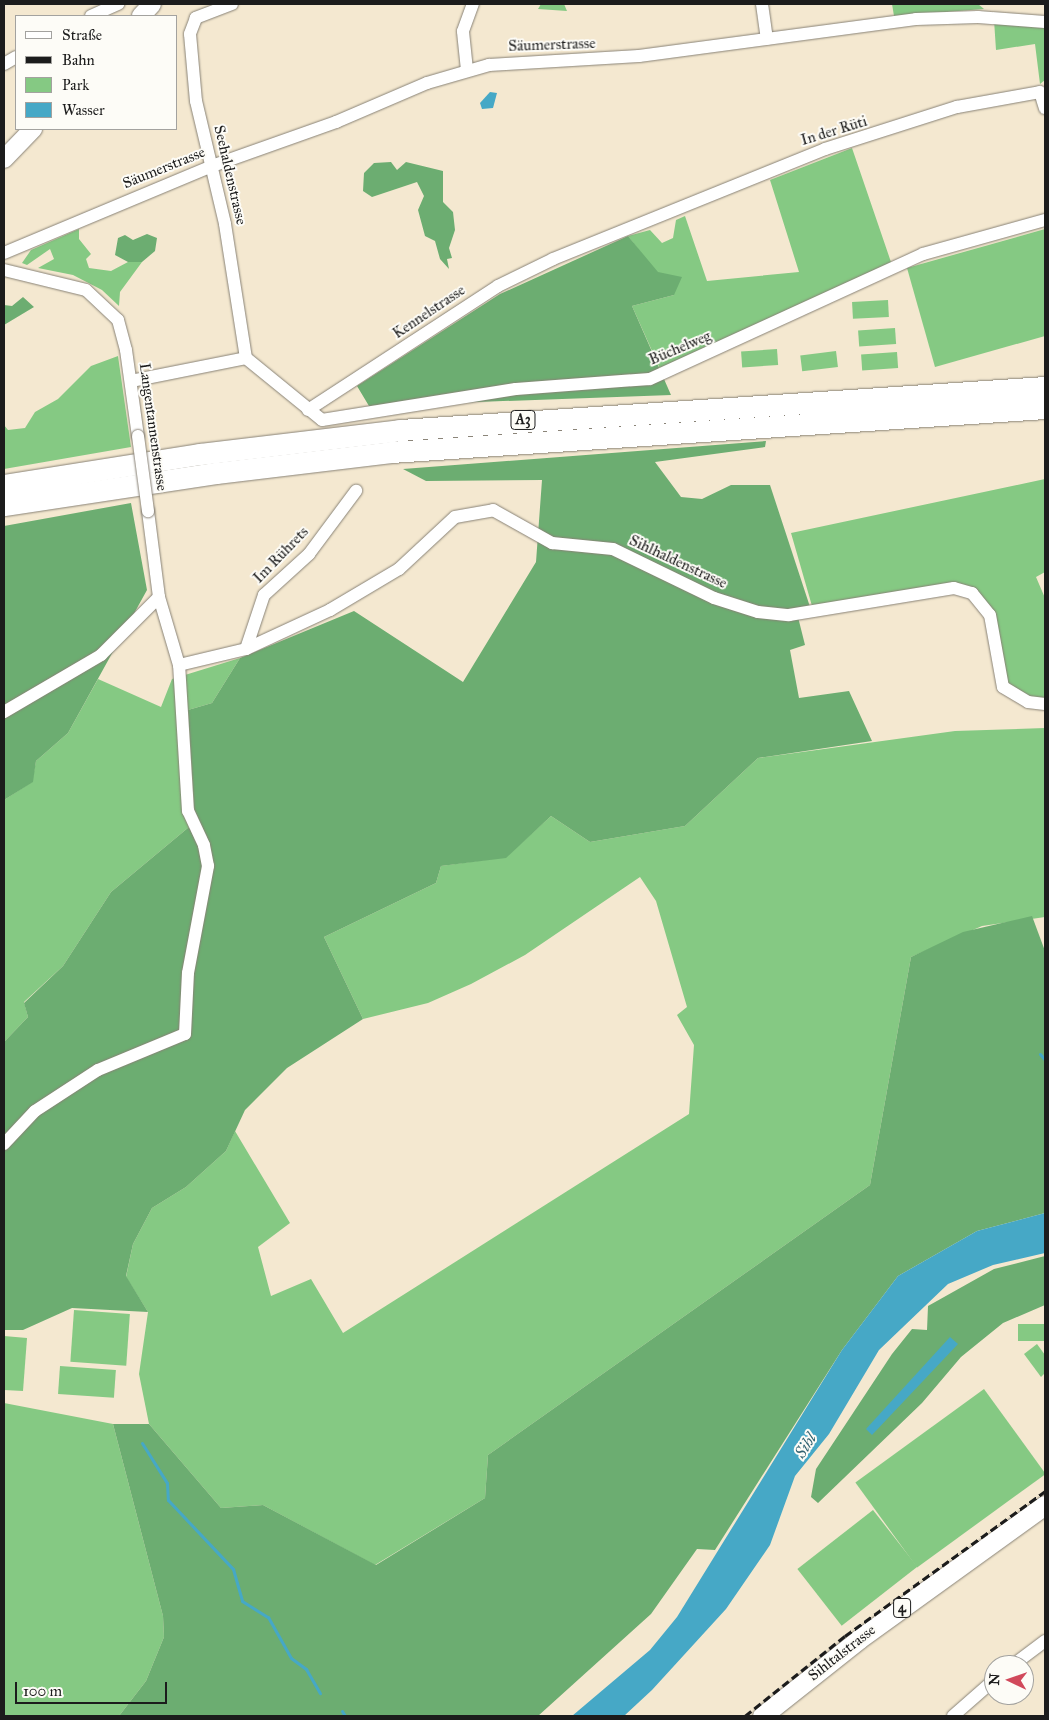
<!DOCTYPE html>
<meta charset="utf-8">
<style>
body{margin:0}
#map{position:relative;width:1049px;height:1720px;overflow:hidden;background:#f4e8d0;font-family:"IM FELL Great Primer",serif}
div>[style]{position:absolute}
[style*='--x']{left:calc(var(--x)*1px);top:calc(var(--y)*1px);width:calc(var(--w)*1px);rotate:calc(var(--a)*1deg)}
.green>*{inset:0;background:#85c983;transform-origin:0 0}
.forest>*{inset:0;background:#6cad71}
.water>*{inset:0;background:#46a8c6}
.stream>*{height:3px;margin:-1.5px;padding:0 1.5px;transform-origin:1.5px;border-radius:1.5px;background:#46a8c6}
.roads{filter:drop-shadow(0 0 1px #888276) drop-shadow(0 0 1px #888276)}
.minor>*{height:12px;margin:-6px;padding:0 6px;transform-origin:6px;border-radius:6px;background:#fff}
.secondary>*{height:18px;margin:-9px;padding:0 9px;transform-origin:9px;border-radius:9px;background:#fff}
.primary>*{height:19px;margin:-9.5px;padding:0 9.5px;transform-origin:9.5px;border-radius:9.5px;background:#fff}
.motorway>*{height:21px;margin:-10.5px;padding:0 10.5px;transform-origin:10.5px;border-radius:10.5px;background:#fff}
.rail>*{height:3px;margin-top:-1.5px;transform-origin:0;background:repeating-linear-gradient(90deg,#1c1c1c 0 8px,transparent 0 12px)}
.bridges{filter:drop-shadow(0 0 1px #888276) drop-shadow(0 0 1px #888276)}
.minor-bridge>*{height:12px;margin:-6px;padding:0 6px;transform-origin:6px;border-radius:6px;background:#fff}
span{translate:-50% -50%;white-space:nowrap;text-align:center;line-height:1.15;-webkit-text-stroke:4px #fdfcf7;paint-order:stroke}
.shield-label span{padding:1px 4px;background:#fdfcf7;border:1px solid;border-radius:4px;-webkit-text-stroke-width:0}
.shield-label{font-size:14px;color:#1c1c1c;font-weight:700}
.street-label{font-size:15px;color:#1c1c1c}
.water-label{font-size:16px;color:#316271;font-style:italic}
.frame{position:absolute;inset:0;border:5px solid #1c1c1c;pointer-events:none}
.legend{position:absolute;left:15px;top:15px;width:162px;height:115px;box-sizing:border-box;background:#fdfcf7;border:1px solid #a3a29f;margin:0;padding:6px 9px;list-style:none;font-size:15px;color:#1c1c1c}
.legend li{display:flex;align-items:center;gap:10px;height:25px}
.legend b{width:25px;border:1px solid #a3a29f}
.north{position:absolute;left:984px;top:1655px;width:50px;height:50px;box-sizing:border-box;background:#fdfcf7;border:1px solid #a3a29f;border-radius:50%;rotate:273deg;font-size:14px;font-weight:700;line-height:20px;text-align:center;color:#1c1c1c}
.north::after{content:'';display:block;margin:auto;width:18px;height:22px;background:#d1495b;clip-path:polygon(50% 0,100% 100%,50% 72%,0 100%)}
.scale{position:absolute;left:15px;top:1682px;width:152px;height:22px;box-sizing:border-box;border:2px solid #1c1c1c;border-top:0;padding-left:6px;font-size:15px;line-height:18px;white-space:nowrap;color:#1c1c1c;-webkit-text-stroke:4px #fdfcf7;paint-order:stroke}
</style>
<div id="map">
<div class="green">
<i style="clip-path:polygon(541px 4px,564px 4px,567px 11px,538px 9px)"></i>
<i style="clip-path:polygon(892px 4px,978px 4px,984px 9px,894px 16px)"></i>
<i style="clip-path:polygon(994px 20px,1045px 26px,1045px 80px,1040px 84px,1035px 44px,996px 50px)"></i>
<i style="clip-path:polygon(852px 148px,892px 265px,661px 371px,632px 306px,674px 295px,628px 236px,650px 230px,662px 243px,673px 238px,676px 220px,685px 216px,707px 281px,799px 272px,770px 180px)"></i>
<i style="clip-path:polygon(79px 229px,79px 239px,91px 254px,86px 259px,89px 268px,111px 271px,128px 262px,142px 262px,120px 292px,119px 306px,102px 290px,73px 275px,38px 268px,54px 259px,50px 249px,27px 265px,22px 263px,31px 250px)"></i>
<i style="clip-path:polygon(1045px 229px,1045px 336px,935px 367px,907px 268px)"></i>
<i style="left:888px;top:300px;width:17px;height:36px;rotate:87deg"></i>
<i style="left:895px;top:328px;width:16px;height:37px;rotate:86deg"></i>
<i style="left:777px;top:349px;width:16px;height:36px;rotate:86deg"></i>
<i style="left:836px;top:351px;width:16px;height:36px;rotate:83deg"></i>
<i style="left:897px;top:352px;width:16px;height:36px;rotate:86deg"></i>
<i style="clip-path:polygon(118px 356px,131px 447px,4px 469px,4px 425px,8px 430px,25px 428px,35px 412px,58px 399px,91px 366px)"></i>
<i style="clip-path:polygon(1045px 479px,1045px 572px,1036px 577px,1045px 598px,1045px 702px,1027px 699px,1007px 683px,993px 615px,967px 588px,812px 606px,791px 533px)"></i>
<i style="clip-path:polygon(240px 658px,212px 703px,188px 710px,195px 822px,111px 892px,63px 966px,24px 1002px,28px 1017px,4px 1042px,4px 800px,32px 782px,36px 761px,68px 733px,98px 679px,161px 707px,172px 679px)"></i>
<i style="clip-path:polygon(1045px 728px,1045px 917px,982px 926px,911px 957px,870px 1185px,488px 1455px,485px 1498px,375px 1565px,263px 1505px,221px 1508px,149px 1424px,139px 1374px,148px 1312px,126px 1277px,133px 1244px,152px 1208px,186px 1187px,226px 1151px,235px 1131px,290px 1223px,258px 1247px,271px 1296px,311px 1279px,343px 1333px,689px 1114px,694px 1045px,677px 1015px,687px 1007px,656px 901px,640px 877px,525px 955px,471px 984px,428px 1003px,363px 1019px,324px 937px,436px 883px,441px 866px,506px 857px,551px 816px,590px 842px,685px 826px,758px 758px,955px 731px)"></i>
<i style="left:74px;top:1310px;width:56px;height:52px;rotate:4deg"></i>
<i style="left:1045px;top:1324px;width:17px;height:27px;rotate:90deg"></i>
<i style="clip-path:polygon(4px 1336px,27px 1338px,23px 1391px,4px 1390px)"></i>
<i style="clip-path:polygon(1037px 1344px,1045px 1355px,1045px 1373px,1041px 1377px,1024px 1354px)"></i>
<i style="left:60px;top:1366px;width:56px;height:28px;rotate:4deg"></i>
<i style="left:984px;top:1389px;width:105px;height:159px;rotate:54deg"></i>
<i style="clip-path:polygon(4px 1403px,113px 1424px,163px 1616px,164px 1637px,146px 1681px,119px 1716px,4px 1716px)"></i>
<i style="left:873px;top:1510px;width:72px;height:96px;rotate:52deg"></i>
</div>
<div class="forest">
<i style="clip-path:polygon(391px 162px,397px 170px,406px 162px,443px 171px,443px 202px,453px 212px,455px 230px,449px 248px,452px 258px,447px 259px,449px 269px,440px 259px,435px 241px,425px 236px,418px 210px,424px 196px,417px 182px,372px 197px,363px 191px,364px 173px,374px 163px)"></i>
<i style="clip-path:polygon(147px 234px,157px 238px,155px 251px,142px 262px,128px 262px,115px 255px,118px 238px,125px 235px,133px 240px)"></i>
<i style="clip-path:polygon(628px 236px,658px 272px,682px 277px,674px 295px,632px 306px,671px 395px,369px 406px,357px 386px,500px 294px)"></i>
<i style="clip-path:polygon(23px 297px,34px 307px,4px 325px,4px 305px,12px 306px)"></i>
<i style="clip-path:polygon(766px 441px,765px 447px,655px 462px,681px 497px,702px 499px,731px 485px,770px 485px,812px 613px,798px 617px,805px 645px,790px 650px,799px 698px,849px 691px,872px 741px,758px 758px,685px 826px,590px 842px,551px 816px,506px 858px,441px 866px,436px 883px,324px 937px,363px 1019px,287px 1068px,245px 1110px,226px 1151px,186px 1187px,152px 1208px,133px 1244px,126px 1276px,148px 1312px,72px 1308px,23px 1330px,5px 1330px,4px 1042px,28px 1017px,24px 1003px,63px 966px,111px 892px,195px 822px,188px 710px,212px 703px,240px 658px,354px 611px,463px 682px,536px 562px,542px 480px,426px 481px,403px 469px)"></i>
<i style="clip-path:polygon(131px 503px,147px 590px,68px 733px,36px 761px,33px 782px,4px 800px,4px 526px)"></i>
<i style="clip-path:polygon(1032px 916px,1045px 951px,1045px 1213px,977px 1231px,898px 1276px,842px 1350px,715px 1550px,697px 1549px,651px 1614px,538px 1716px,119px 1716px,146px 1681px,164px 1637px,163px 1616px,113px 1424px,149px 1424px,221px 1508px,263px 1505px,376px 1565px,485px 1498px,488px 1455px,870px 1185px,911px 957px,963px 932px)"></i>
<i style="clip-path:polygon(1045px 1256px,1045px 1305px,1003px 1323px,961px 1357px,922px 1403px,818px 1503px,811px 1497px,816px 1469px,892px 1354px,912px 1329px,927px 1330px,928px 1306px,994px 1269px)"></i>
</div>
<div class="water">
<i style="clip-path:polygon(490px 92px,497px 93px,493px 108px,482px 109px,480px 103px)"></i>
<i style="clip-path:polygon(1045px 1213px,1045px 1253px,993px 1265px,948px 1284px,879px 1350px,829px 1434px,795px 1476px,770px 1545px,726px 1609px,652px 1690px,624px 1716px,572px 1716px,650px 1650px,677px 1617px,842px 1350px,898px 1276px,977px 1231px)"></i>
<i style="clip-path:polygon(950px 1337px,958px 1344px,872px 1435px,866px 1429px)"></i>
</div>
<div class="stream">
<i style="--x:1040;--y:1054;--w:8;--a:50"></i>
<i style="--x:142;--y:1443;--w:47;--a:58"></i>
<i style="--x:167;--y:1483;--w:17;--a:87"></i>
<i style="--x:168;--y:1500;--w:95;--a:46.7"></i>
<i style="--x:233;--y:1569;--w:33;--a:74"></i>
<i style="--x:242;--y:1601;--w:31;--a:32"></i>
<i style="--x:268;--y:1617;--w:47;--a:60.7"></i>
<i style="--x:291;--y:1658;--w:19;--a:36"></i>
<i style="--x:306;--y:1669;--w:28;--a:60"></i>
<i style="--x:342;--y:1711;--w:6;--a:59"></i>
</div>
<div class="roads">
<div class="minor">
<i style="--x:232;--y:4;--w:39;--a:159"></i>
<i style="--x:196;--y:18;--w:17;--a:111"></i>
<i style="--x:190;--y:34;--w:67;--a:84.9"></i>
<i style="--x:196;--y:101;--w:126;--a:76.7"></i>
<i style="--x:225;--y:224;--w:136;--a:81.1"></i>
<i style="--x:762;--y:4;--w:35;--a:82"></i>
<i style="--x:91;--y:16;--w:30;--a:-24"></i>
<i style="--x:4;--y:64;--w:14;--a:-30"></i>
<i style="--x:467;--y:70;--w:39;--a:-96"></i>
<i style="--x:463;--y:31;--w:29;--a:-70"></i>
<i style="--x:1040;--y:92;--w:17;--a:73"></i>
<i style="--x:4;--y:253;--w:225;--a:-22.7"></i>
<i style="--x:212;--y:166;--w:132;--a:-19.5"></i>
<i style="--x:336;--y:122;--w:99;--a:-23.2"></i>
<i style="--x:427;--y:83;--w:65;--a:-16.2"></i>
<i style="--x:489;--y:65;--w:150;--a:-3.4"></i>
<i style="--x:639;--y:56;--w:279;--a:-7.6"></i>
<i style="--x:916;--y:19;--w:62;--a:-1.8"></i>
<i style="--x:978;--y:17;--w:67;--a:4.3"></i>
<i style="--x:4;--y:270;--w:84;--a:13.7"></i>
<i style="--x:86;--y:290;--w:44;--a:43.2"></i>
<i style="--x:118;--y:320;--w:31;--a:75"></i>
<i style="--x:126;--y:350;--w:87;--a:82.1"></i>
<i style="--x:131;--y:381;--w:117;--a:-11.3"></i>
<i style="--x:246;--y:358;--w:98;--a:39.2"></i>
<i style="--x:322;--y:420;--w:196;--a:-9.1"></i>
<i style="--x:516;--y:389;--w:134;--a:-4.3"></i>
<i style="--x:650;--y:379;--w:300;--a:-24.6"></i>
<i style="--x:923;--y:254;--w:127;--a:-15.6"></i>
<i style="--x:308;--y:410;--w:227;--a:-33.1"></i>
<i style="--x:498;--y:286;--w:61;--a:-26.1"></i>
<i style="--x:553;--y:259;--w:293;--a:-22"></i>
<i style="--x:825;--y:149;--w:139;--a:-17.7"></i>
<i style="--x:957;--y:107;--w:84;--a:-10.2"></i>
<i style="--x:246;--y:649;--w:57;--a:-71.6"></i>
<i style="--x:264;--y:595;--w:61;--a:-42.3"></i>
<i style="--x:309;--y:554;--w:79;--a:-53.3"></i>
<i style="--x:179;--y:665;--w:69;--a:-13.4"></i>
<i style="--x:246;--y:649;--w:93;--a:-24.9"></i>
<i style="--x:330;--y:610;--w:80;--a:-30.7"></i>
<i style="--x:399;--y:569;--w:76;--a:-42.9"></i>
<i style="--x:455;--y:517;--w:39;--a:-10"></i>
<i style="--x:493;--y:510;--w:68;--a:29.2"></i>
<i style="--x:552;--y:543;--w:61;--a:5.6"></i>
<i style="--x:613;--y:549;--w:112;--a:25.9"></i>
<i style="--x:714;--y:598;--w:46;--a:17.7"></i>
<i style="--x:758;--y:612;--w:31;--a:6"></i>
<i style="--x:789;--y:615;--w:167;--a:-9.3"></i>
<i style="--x:954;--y:588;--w:19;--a:16"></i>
<i style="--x:972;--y:593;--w:28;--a:51"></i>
<i style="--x:990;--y:615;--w:73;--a:79.8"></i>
<i style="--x:1003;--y:687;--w:29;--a:31"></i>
<i style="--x:1028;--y:702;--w:17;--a:7"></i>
<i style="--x:4;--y:712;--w:113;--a:-30.4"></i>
<i style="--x:101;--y:655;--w:82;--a:-45"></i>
<i style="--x:4;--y:1144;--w:45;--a:-46.8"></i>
<i style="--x:35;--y:1111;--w:75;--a:-33.1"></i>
<i style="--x:98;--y:1070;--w:94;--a:-22.5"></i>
<i style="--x:185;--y:1034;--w:61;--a:-87.2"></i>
<i style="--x:188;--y:973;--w:109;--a:-79.4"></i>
<i style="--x:208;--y:866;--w:21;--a:-101"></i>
<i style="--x:204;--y:845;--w:38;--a:-115"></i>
<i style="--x:188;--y:811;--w:146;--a:-93.5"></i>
<i style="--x:179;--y:665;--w:71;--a:-106.4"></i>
<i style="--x:159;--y:597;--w:87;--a:-97.3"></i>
<i style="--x:1013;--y:1665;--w:40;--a:-37"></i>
<i style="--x:953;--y:1716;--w:55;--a:-41.3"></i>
</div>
<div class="secondary">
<i style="--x:141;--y:16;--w:16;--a:-47"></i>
<i style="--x:4;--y:159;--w:42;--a:-46"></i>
</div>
<div class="primary">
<i style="--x:762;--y:1716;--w:124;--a:-38.4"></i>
<i style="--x:859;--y:1639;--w:229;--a:-35.8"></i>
</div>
<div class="motorway">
<i style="--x:4;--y:485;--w:198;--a:-9"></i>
<i style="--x:200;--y:454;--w:201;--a:-6.8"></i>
<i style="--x:400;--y:430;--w:646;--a:-3.81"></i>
<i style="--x:4;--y:505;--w:214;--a:-8.6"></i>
<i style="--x:216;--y:473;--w:176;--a:-6.8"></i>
<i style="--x:391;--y:452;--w:655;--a:-3.85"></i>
</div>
</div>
<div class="rail">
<i style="--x:745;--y:1716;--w:128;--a:-38.7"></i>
<i style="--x:845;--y:1636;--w:247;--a:-35.9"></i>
</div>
<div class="bridges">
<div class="minor-bridge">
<i style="--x:138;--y:436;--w:76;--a:82.4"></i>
</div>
</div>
<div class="shield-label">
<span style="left:523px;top:420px">A3</span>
<span style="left:902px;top:1608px">4</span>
</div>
<div class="street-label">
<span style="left:552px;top:45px;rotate:-2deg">Säumerstrasse</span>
<span style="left:834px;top:131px;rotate:-17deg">In der Rüti</span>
<span style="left:164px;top:168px;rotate:-22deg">Säumerstrasse</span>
<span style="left:230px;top:175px;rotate:77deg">Seehaldenstrasse</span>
<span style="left:429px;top:312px;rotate:-34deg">Kennelstrasse</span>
<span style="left:680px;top:348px;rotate:-23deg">Büchelweg</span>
<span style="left:153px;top:427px;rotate:82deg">Langentannenstrasse</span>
<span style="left:281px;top:555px;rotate:-46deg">Im Rührets</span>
<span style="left:678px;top:562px;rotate:25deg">Sihlhaldenstrasse</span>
<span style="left:842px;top:1653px;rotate:-38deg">Sihltalstrasse</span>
</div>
<div class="water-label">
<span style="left:806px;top:1446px;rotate:-57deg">Sihl</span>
</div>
<div class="frame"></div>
<ul class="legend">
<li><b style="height:6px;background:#fff"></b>Straße</li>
<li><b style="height:6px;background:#1c1c1c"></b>Bahn</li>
<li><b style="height:14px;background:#85c983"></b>Park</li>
<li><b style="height:14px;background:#46a8c6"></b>Wasser</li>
</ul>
<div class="north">N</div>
<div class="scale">100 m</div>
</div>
